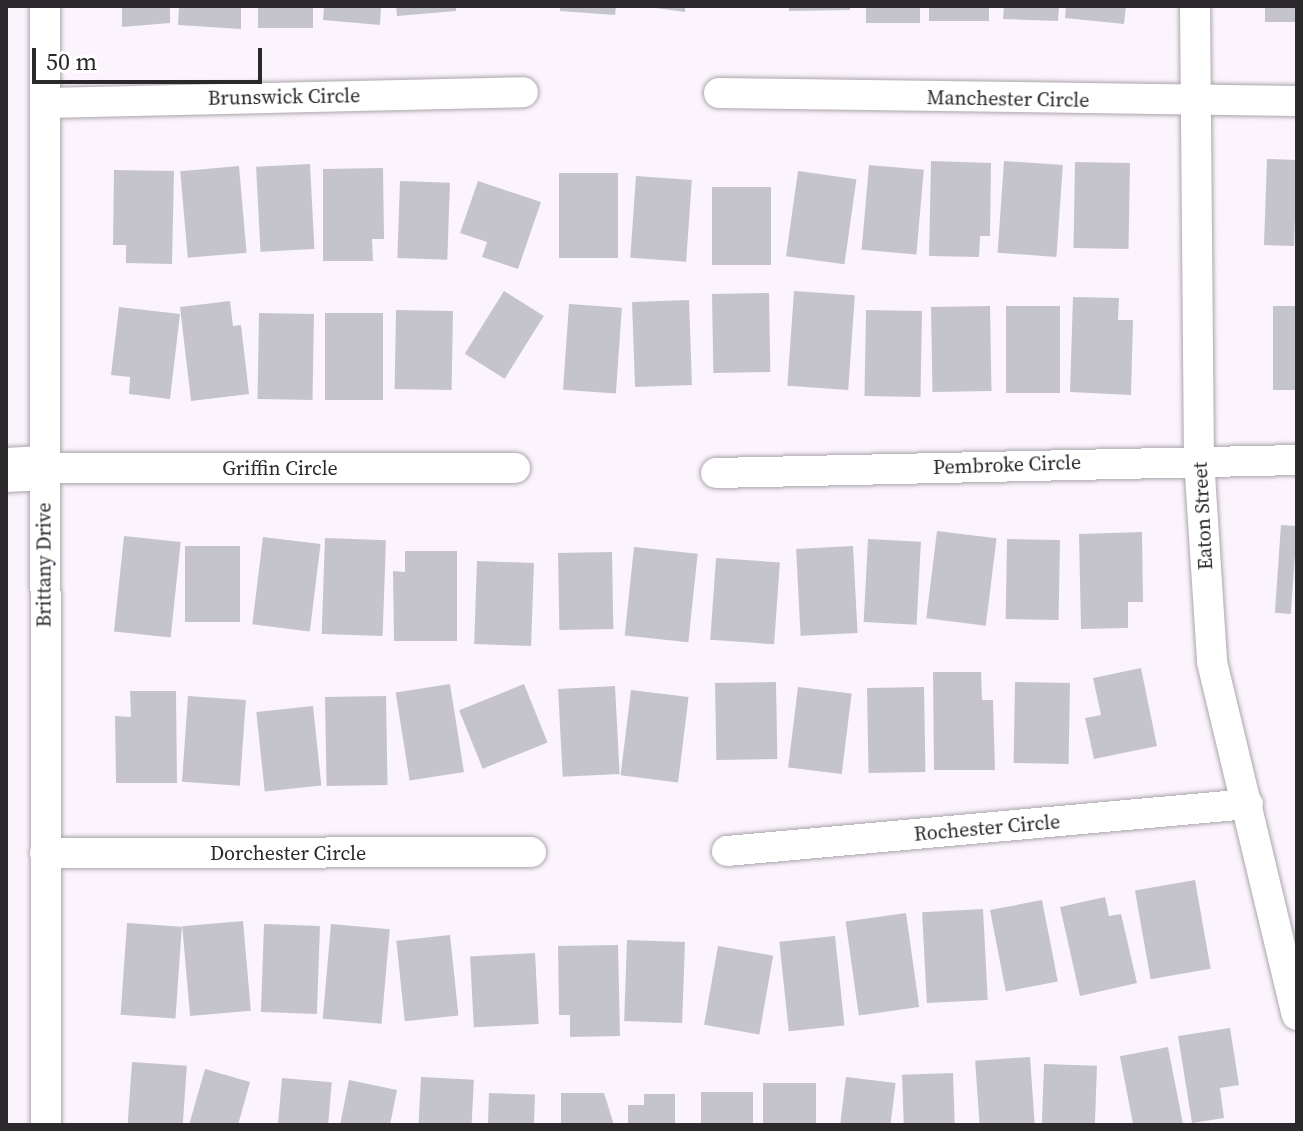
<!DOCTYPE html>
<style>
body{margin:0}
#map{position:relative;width:1303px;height:1131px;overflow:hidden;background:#fbf4fc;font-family:"Source Serif 4",serif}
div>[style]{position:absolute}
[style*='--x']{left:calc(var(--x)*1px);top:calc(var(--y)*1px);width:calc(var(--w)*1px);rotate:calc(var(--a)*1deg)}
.building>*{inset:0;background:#c5c4cd;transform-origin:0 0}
.roads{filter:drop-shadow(0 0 2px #aba5ac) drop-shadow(0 0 2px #aba5ac)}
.street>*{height:30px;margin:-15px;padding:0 15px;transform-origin:15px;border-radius:15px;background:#fff}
.secondary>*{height:44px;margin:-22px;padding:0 22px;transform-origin:22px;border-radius:22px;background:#fff}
span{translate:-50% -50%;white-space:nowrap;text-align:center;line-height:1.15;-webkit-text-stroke:6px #fff;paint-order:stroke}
.street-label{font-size:20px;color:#2c292c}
.frame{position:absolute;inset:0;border:8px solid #2c292c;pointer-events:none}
.scale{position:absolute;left:32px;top:48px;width:230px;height:36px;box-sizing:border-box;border:4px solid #2c292c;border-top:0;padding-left:10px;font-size:24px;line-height:28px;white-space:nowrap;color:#2c292c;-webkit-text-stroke:6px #fff;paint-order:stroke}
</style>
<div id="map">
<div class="building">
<i style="clip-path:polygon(122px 6px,170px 6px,170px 23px,122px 27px)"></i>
<i style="clip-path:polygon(179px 6px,241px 6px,241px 29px,178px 25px)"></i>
<i style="left:258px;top:6px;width:55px;height:22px"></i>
<i style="clip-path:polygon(324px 6px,381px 6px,380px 25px,323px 20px)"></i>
<i style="clip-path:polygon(396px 6px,456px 6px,456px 11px,397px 16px)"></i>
<i style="clip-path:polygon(560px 6px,616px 6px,615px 15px,560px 11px)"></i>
<i style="clip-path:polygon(641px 6px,685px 6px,685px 12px)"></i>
<i style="clip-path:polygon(789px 6px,850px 6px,850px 10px,789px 11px)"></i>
<i style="left:866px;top:6px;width:54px;height:17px"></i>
<i style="left:929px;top:6px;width:60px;height:15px"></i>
<i style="clip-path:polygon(1004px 6px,1059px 6px,1058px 21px,1003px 19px)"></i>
<i style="clip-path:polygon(1066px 6px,1126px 6px,1124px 24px,1065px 18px)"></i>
<i style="left:1265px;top:6px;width:32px;height:16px"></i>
<i style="left:1267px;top:159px;width:30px;height:86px;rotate:2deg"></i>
<i style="clip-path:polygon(931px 161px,991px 163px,990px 236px,980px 236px,979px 257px,929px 256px)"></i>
<i style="left:1004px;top:161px;width:59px;height:92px;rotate:4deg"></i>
<i style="left:1075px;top:162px;width:55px;height:86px;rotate:1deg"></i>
<i style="left:310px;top:164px;width:85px;height:54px;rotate:87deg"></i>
<i style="left:869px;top:165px;width:55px;height:85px;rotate:5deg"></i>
<i style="left:239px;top:166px;width:87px;height:59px;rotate:85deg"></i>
<i style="clip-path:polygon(383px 168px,384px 239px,372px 239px,373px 261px,323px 261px,323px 169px)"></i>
<i style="clip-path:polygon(114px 170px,174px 171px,172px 264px,126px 263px,126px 245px,113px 245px)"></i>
<i style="left:798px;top:171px;width:59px;height:86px;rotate:8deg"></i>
<i style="left:559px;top:173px;width:59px;height:85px"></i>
<i style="left:636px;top:176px;width:56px;height:82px;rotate:4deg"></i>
<i style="left:400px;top:181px;width:50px;height:77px;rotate:2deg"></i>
<i style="clip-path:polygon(478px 181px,541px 202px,518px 269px,482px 257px,487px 242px,460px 233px)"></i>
<i style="left:712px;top:187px;width:59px;height:78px"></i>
<i style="left:504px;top:291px;width:47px;height:74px;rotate:32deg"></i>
<i style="left:794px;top:291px;width:61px;height:95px;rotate:4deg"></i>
<i style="left:769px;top:293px;width:79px;height:57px;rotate:89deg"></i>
<i style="clip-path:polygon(1073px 297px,1119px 298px,1118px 320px,1133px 320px,1131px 395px,1070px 392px)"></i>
<i style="left:689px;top:300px;width:85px;height:57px;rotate:88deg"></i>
<i style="clip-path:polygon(230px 301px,233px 326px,241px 325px,249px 394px,191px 401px,180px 307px)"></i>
<i style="left:569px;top:304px;width:53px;height:86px;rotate:4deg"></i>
<i style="left:990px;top:306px;width:85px;height:59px;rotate:89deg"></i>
<i style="left:1006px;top:306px;width:54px;height:87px"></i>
<i style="left:1273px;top:306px;width:24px;height:84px"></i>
<i style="clip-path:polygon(119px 307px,180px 314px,170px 399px,129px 394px,130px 377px,111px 375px)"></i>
<i style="left:396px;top:310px;width:57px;height:79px;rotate:1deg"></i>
<i style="left:866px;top:310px;width:56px;height:86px;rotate:1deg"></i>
<i style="left:259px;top:313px;width:55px;height:86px;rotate:1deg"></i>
<i style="left:383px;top:313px;width:87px;height:58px;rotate:90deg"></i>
<i style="left:1281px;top:525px;width:16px;height:88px;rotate:4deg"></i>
<i style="left:937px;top:531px;width:60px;height:88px;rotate:7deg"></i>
<i style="clip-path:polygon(1142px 532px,1143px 602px,1128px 602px,1128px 628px,1081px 629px,1079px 534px)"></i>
<i style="left:124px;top:536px;width:57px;height:96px;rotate:6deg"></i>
<i style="left:263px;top:537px;width:58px;height:88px;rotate:7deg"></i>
<i style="left:325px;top:538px;width:61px;height:96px;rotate:2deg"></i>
<i style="left:868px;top:539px;width:53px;height:83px;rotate:3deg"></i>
<i style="left:1007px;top:539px;width:53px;height:80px;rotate:1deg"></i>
<i style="left:185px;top:546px;width:55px;height:76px"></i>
<i style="left:853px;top:546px;width:87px;height:57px;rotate:87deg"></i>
<i style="left:634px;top:547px;width:64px;height:89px;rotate:6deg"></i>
<i style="clip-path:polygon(405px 551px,457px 551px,457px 641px,394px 641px,393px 571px,405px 572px)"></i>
<i style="left:612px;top:552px;width:77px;height:54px;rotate:89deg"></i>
<i style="left:716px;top:558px;width:64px;height:82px;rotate:4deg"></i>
<i style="left:477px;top:561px;width:57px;height:83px;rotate:2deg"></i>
<i style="clip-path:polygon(1141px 668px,1157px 746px,1094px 759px,1085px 718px,1101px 715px,1093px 678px)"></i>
<i style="clip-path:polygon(933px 672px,981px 672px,982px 700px,993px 700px,995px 770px,934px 770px)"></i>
<i style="left:776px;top:682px;width:77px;height:61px;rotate:89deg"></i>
<i style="left:1015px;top:682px;width:55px;height:81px;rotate:1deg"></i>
<i style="left:450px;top:684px;width:89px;height:55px;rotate:81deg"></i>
<i style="left:524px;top:684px;width:63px;height:70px;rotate:68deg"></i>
<i style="left:615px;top:686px;width:88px;height:57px;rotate:87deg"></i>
<i style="left:798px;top:687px;width:54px;height:81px;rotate:7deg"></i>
<i style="left:924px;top:687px;width:85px;height:57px;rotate:89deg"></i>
<i style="left:631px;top:690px;width:58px;height:86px;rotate:7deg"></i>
<i style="clip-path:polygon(130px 691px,176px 691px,177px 783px,116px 783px,115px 716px,131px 717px)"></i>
<i style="left:188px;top:696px;width:58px;height:86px;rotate:4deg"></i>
<i style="left:386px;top:696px;width:89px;height:61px;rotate:89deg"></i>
<i style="left:313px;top:706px;width:80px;height:57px;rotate:84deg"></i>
<i style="left:1195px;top:880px;width:90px;height:61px;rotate:80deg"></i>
<i style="clip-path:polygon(1105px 897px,1109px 916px,1121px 914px,1137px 983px,1080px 996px,1060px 907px)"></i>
<i style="left:1042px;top:900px;width:83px;height:53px;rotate:79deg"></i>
<i style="left:983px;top:909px;width:91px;height:61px;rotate:87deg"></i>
<i style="left:906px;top:913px;width:95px;height:61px;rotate:82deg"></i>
<i style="left:243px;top:921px;width:90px;height:61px;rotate:85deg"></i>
<i style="left:127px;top:923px;width:55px;height:92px;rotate:4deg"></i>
<i style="left:264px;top:924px;width:56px;height:88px;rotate:2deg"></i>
<i style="left:331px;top:924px;width:59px;height:95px;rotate:5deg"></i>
<i style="left:450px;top:935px;width:81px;height:54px;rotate:84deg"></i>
<i style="left:835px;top:936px;width:90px;height:56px;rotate:84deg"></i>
<i style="left:627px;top:940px;width:58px;height:81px;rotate:2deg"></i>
<i style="clip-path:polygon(618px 945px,620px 1036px,570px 1037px,570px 1015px,559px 1015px,558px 946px)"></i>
<i style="left:718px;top:946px;width:56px;height:80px;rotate:10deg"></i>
<i style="left:535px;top:953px;width:71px;height:65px;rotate:87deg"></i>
<i style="clip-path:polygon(1230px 1028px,1239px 1085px,1220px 1088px,1224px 1118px,1192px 1123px,1178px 1036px)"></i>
<i style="left:1168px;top:1047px;width:79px;height:49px;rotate:79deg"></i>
<i style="left:1030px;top:1057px;width:68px;height:55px;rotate:86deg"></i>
<i style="left:132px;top:1062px;width:55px;height:63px;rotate:4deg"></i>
<i style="left:1044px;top:1064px;width:53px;height:61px;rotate:2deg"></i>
<i style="clip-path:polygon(205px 1069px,250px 1082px,238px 1125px,189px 1125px)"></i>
<i style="left:953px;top:1073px;width:52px;height:51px;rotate:88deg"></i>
<i style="left:421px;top:1077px;width:53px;height:48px;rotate:3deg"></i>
<i style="left:846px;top:1077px;width:50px;height:48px;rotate:7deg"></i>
<i style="left:282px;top:1078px;width:50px;height:47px;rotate:5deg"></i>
<i style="clip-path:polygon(349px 1080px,397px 1090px,390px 1125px,340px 1125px)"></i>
<i style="left:763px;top:1083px;width:53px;height:42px"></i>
<i style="left:701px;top:1092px;width:52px;height:33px"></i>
<i style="left:489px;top:1093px;width:46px;height:32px;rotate:2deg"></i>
<i style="clip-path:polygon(561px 1093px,604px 1093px,614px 1125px,561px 1125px)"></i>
<i style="clip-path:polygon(644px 1094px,675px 1094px,675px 1125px,628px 1125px,628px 1105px,644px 1105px)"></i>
</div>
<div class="roads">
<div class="street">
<i style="--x:45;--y:6;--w:1119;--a:89.95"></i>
<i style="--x:1195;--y:6;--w:453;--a:89.5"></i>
<i style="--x:1199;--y:459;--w:203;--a:86.3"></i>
<i style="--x:1212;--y:662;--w:363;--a:76.5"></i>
<i style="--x:719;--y:93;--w:578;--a:0.79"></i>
<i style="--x:46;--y:103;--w:477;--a:-1.3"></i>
<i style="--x:44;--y:468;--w:471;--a:0"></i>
<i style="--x:716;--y:473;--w:581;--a:-1.28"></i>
<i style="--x:727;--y:851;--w:523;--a:-5.15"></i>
<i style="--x:45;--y:853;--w:486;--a:-0.1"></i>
</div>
<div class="secondary">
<i style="--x:6;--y:470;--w:38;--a:-3"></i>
</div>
</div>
<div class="street-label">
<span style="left:284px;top:97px;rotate:-1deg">Brunswick Circle</span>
<span style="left:1008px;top:99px;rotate:1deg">Manchester Circle</span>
<span style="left:1007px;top:465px;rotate:-2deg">Pembroke Circle</span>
<span style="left:280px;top:468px">Griffin Circle</span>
<span style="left:1203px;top:516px;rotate:-93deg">Eaton Street</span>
<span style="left:44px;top:565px;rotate:-90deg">Brittany Drive</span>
<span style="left:987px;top:828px;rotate:-5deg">Rochester Circle</span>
<span style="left:288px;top:853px">Dorchester Circle</span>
</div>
<div class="frame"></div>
<div class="scale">50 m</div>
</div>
